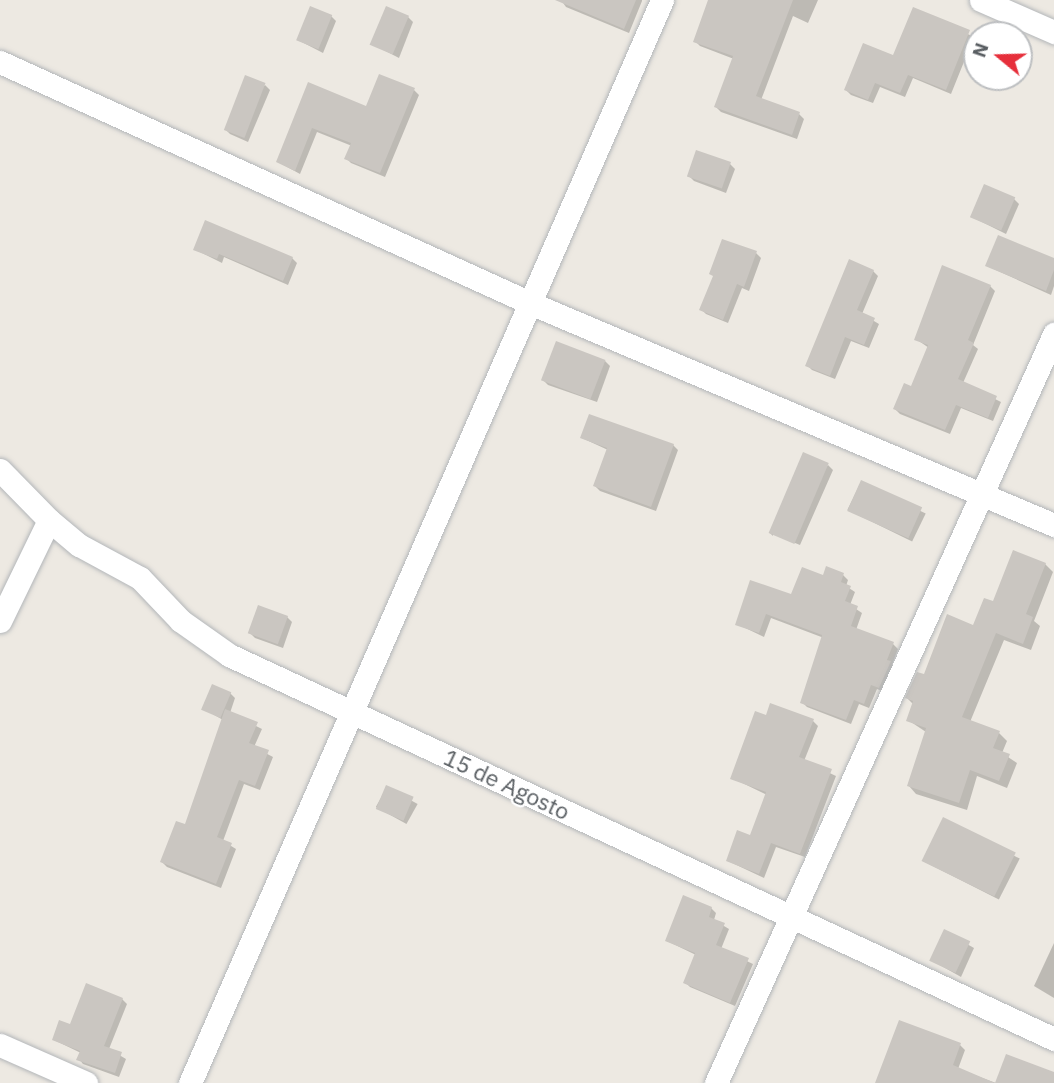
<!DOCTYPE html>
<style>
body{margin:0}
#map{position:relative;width:1054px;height:1083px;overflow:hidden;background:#ede9e2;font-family:"IBM Plex Sans",sans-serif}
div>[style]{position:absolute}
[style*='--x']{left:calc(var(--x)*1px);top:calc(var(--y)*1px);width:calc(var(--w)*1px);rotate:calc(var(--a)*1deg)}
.shadow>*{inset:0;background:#0003;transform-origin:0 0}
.building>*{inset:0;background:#cac6c1;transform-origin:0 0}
.roads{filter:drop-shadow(0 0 2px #b3b6b9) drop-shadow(0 0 2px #b3b6b9)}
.street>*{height:23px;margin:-11.5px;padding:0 11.5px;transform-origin:11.5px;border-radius:11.5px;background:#fff}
span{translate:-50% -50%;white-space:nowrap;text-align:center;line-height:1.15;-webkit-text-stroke:5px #fff;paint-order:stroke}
.street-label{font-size:23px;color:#5a5f63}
.north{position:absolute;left:963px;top:21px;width:70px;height:70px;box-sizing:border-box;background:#fff;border:2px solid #bdbfc1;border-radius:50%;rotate:289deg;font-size:19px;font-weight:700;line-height:28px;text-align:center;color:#5a5f63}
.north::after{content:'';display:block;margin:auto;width:24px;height:32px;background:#e62f3b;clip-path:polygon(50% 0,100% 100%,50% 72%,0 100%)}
</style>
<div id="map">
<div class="shadow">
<i style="clip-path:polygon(561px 0,642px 0,642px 1px,629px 33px,566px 7px)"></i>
<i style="clip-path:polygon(759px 0,818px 0,808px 23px,793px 16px,761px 100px,799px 114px,804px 119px,797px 139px,721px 112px,716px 107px,734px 59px,700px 46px,695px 41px)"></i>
<i style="clip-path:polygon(914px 9px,974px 37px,951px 94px,913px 78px,905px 97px,880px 87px,873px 103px,851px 95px,846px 90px,894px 57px)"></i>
<i style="clip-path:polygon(331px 16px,336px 21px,323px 53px,298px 40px)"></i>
<i style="clip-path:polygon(408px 17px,413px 22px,399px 58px,372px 44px)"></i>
<i style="clip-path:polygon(309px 84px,367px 108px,414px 90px,419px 95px,385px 177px,351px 163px,346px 158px,352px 146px,317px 132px,300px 174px,278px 162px)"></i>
<i style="clip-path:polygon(265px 85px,270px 90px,248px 142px,230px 134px,225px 129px)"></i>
<i style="clip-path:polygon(730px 164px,735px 169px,726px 193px,694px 181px,689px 176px)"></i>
<i style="clip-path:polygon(1014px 199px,1019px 204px,1006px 234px,972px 217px)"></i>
<i style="clip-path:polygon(196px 250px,292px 258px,297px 263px,288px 285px,224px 257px,222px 263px)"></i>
<i style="clip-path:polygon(756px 253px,761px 258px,749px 291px,742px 288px,728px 323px,706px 314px,701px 309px)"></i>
<i style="clip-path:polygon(1054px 260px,1054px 286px,1051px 295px,987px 266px)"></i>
<i style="clip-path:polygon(873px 271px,878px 276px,862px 314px,879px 324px,869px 348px,851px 341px,835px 379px,812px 370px,807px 365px)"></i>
<i style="clip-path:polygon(990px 286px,995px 291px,973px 345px,978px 349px,963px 383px,1001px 402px,993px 421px,961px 408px,950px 434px,900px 414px,895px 409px,912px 388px,929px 348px,916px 339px)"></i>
<i style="clip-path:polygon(605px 361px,610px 366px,597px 402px,548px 385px,543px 380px)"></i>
<i style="clip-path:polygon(582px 438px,673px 445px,678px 450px,656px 511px,600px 491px,595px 486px,608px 450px)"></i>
<i style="clip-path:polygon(828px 465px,833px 470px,800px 545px,773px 534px,773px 536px,770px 533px)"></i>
<i style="left:861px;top:482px;width:72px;height:31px;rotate:26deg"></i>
<i style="clip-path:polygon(1045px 564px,1053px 572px,1034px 621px,1040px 626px,1031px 650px,1004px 640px,970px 722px,999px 733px,1007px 741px,1002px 753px,1017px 763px,1007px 788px,977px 776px,967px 810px,916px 794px,909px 786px,926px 732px,908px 720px,914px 705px,907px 698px,994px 604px)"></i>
<i style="clip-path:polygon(843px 575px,848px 580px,846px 586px,855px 592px,850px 605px,862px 613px,856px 630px,893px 644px,898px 649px,892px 665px,895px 668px,884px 692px,877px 689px,869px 708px,859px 704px,851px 724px,807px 707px,802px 702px,824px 638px,771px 618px,764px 637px,737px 624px,824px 578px)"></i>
<i style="clip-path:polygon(287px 617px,292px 622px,283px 648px,255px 638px,250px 633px)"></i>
<i style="clip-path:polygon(230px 693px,235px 698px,230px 713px,262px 729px,254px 747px,273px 757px,260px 790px,244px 784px,223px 841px,236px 849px,221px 888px,167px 867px,162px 862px,186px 827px,223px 720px,204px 709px)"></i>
<i style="clip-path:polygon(767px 717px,813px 721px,818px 726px,804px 761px,836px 776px,805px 857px,776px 847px,764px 878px,728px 861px,751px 837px,767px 795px,732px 778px)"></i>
<i style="left:387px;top:787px;width:35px;height:23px;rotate:29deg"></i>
<i style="left:944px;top:820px;width:85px;height:46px;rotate:27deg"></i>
<i style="clip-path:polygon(711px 908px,716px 913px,714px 920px,729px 929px,721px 949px,753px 964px,735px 1006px,690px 987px,685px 982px,696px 955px,667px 941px)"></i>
<i style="clip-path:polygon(944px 931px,974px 948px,961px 977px,931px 960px)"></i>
<i style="clip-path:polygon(1054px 943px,1054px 998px,1034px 986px)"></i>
<i style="clip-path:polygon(122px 999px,127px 1004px,109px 1049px,126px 1059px,119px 1077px,83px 1064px,79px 1059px,81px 1053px,54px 1040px)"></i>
<i style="clip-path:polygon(960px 1045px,965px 1050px,958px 1069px,996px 1083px,877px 1083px)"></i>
</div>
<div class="building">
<i style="clip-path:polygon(555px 0,636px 0,624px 29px)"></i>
<i style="clip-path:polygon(708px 0,793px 0,756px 96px,800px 112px,792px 135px,714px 107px,733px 56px,693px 42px)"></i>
<i style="left:310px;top:6px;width:24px;height:37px;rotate:22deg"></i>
<i style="left:386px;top:6px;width:25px;height:42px;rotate:23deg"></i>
<i style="clip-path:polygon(913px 7px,970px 30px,946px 90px,908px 75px,900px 93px,875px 83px,868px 100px,844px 90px,863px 43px,893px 55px)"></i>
<i style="clip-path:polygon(379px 74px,415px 88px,380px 173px,344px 159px,351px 143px,312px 128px,295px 171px,276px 162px,308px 82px,366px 106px)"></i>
<i style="left:245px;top:75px;width:22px;height:59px;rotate:21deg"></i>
<i style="left:696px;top:150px;width:37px;height:28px;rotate:19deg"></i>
<i style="left:984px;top:184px;width:34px;height:36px;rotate:23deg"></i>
<i style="clip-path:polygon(205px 220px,293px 257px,283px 281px,219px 254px,217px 259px,193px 250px)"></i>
<i style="clip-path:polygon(998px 235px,1054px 258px,1054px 270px,1046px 291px,985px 266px)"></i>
<i style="clip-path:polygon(722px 239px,757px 251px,744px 287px,737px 284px,723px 320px,699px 310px,713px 276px,709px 274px)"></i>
<i style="clip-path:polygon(849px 259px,874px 270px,857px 310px,875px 318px,864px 345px,845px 337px,830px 376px,805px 366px)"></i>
<i style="clip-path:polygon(942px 265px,991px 285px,968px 340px,974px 343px,958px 379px,997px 396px,988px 418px,956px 405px,945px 430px,893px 409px,904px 383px,911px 386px,928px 345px,914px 340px)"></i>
<i style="left:556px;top:341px;width:53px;height:42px;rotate:21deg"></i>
<i style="clip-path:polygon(589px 414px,674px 444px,651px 507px,593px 486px,607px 448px,580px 438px)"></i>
<i style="left:803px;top:452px;width:28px;height:88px;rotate:23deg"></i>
<i style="left:861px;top:480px;width:67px;height:34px;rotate:24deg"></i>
<i style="clip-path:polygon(1013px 550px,1046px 563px,1026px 614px,1033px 617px,1023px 644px,996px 633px,962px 717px,1000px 731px,993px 748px,1010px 754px,999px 781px,970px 770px,959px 803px,907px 786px,926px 728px,906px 721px,913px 701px,905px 698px,917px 672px,924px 674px,947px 614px,973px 625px,984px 598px,993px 601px)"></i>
<i style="clip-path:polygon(826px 566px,844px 573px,841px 582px,851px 586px,845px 601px,858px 606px,851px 626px,894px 642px,887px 660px,891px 661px,879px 688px,871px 685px,864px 704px,854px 700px,846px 720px,800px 703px,822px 635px,766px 614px,759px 633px,735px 625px,750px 580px,791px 594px,802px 567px,823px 575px)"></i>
<i style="left:258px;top:605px;width:32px;height:30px;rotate:20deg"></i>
<i style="left:212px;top:684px;width:21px;height:28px;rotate:23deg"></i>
<i style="clip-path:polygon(770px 703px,814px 719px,799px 757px,832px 769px,800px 854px,771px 843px,759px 874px,726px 861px,737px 830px,750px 835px,766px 792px,730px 779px,755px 711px,766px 715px)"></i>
<i style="clip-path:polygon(225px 709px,258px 722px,249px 743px,269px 750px,255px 786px,239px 780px,217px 837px,232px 843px,216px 884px,160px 862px,176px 821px,185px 824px)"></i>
<i style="left:386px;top:785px;width:30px;height:26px;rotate:23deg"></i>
<i style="left:943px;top:817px;width:81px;height:49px;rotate:26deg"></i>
<i style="clip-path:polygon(683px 895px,712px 907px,709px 917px,725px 923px,716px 945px,749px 958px,730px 1003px,683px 983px,695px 953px,665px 941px)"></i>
<i style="left:944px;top:929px;width:29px;height:35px;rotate:25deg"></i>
<i style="clip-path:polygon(86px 983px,123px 998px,104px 1046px,122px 1052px,115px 1073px,76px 1060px,80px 1051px,52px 1040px,59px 1020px,70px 1024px)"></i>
<i style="clip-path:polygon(899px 1020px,961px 1043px,953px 1065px,995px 1083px,875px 1083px)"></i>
<i style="clip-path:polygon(1006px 1054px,1054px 1072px,1054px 1083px,995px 1083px)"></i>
</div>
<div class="roads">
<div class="street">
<i style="--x:981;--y:0;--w:80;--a:23.7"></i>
<i style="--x:0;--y:62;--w:582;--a:24.45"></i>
<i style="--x:530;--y:303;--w:569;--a:22.96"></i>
<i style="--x:0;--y:470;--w:70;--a:45.6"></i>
<i style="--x:49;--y:520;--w:39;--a:40"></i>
<i style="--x:79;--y:545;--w:69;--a:28.4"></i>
<i style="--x:140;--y:578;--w:59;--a:46.4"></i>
<i style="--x:181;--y:621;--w:59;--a:35.3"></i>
<i style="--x:229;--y:655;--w:910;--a:24.96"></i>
<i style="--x:0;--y:621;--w:112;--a:-64.1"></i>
<i style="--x:0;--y:1045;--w:94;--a:23.8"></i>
<i style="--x:190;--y:1083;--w:1181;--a:-66.45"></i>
<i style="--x:716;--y:1083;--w:822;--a:-65.71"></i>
</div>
</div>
<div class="street-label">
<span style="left:507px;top:784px;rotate:25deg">15 de Agosto</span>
</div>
<div class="north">N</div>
</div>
